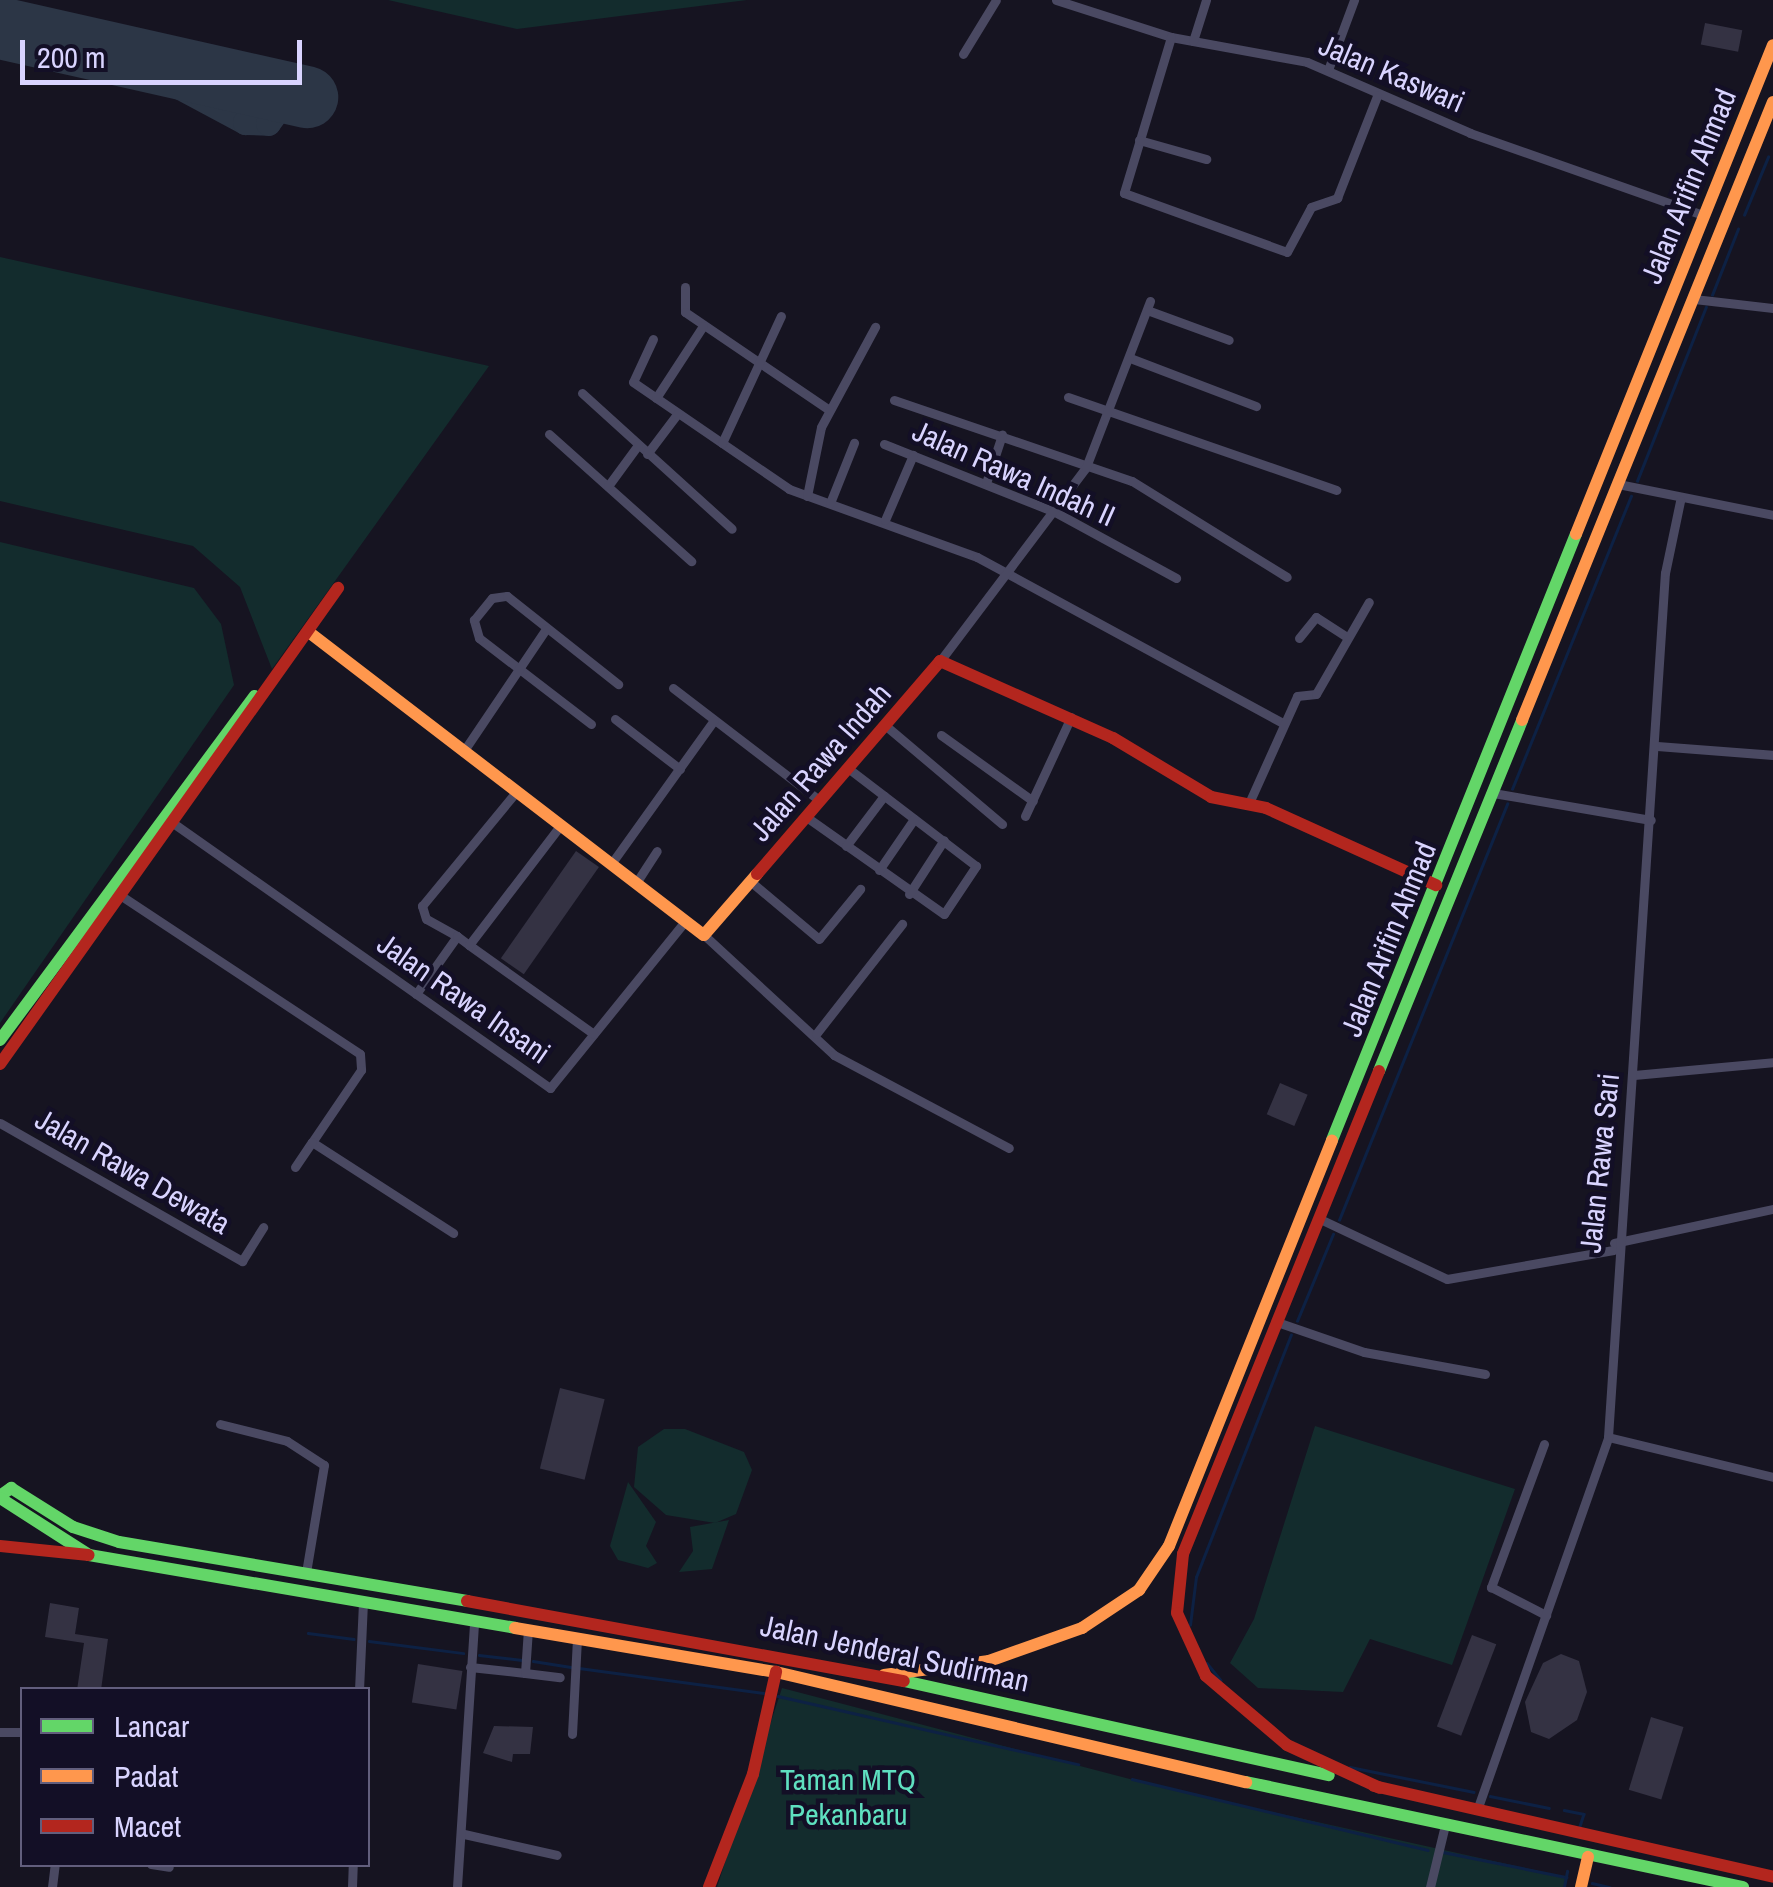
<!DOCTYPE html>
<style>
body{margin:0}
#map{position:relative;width:1773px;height:1887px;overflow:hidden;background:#161421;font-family:"Archivo Narrow",sans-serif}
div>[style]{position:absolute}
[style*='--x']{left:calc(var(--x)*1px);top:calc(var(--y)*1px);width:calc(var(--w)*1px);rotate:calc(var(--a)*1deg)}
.green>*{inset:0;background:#132c2d}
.stream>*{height:2.5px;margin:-1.25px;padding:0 1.25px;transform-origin:1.25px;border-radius:1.25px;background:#0d2144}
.taxiway>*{height:25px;margin:-12.5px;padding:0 12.5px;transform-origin:12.5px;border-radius:12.5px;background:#2c3646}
.runway>*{height:62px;margin:-31px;padding:0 31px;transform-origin:31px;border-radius:31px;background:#2c3646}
.building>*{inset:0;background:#343243;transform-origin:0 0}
.street>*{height:9px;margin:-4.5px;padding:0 4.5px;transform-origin:4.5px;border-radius:4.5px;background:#4a4962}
.fast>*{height:12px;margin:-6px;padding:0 6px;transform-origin:6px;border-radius:6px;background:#63d668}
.slow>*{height:12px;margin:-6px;padding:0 6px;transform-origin:6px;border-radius:6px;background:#ff974d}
.jam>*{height:12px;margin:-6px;padding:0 6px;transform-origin:6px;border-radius:6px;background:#b3261e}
span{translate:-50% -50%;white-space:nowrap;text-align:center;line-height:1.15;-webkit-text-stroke:9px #130f26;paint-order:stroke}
.street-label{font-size:30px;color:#d9d4ff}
.park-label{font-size:30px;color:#5fe0c0}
.legend{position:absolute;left:20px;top:1687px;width:350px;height:180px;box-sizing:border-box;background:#130f26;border:2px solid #625e7d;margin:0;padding:12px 18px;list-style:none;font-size:30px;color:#d9d4ff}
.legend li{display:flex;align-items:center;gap:20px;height:50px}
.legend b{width:50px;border:2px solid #625e7d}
.scale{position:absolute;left:20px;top:40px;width:282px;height:45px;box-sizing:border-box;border:5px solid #d9d4ff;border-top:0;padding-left:12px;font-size:30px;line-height:35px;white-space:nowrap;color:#d9d4ff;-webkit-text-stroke:8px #130f26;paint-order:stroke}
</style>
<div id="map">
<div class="green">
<i style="clip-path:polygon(388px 0,747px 0,517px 29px)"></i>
<i style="clip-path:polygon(0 257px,489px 366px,272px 669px,240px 587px,193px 546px,0 501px)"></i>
<i style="clip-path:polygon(0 542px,194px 588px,221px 624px,234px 685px,0 1023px)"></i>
<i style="clip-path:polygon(1315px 1426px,1515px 1489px,1452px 1665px,1370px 1639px,1343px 1692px,1258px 1688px,1230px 1663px,1254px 1619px)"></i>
<i style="clip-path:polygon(685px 1429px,744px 1452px,752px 1470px,736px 1514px,715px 1523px,666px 1515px,634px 1487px,638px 1447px,664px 1429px)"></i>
<i style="clip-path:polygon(628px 1482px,656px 1522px,646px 1546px,657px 1563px,648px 1568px,618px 1560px,610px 1546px)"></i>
<i style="clip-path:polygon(729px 1520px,712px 1569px,679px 1572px,693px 1551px,690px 1527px)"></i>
<i style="clip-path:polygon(782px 1688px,1168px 1789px,1566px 1877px,1564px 1887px,717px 1887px)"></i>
</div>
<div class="stream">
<i style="--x:1744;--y:215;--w:63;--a:-67.5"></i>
<i style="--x:1712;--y:295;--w:71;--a:-68.5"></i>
<i style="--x:1637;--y:481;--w:187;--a:-68.4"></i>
<i style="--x:1512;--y:789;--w:316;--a:-67.9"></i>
<i style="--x:1339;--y:1220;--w:449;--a:-68"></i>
<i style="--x:1297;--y:1321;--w:94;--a:-67.5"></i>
<i style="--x:1190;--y:1625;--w:48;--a:-82.9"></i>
<i style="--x:1196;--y:1577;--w:260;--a:-68.6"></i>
<i style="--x:308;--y:1633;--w:46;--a:7.4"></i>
<i style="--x:369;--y:1641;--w:95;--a:7.3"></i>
<i style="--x:479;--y:1655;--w:43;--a:6.6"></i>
<i style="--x:533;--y:1661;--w:38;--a:9"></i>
<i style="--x:1207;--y:1663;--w:22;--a:51"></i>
<i style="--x:579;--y:1668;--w:186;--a:7.7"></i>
<i style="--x:778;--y:1696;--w:308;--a:12.8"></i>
<i style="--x:1350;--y:1767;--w:126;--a:11.4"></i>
<i style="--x:1132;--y:1779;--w:304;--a:13.5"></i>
<i style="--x:1490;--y:1796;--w:60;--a:11.5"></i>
<i style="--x:1564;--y:1810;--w:20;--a:11"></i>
<i style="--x:1584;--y:1814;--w:13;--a:108"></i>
<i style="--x:1443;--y:1852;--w:126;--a:11.5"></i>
<i style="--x:1592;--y:1883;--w:18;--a:13"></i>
<i style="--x:1564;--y:1887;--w:16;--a:-79"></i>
</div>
<div class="taxiway">
<i style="--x:120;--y:55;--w:142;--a:28.2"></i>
<i style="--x:245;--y:122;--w:23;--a:2"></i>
<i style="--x:268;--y:123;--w:26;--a:-54"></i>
<i style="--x:283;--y:102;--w:33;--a:-113"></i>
<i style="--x:270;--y:72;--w:71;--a:180"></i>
</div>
<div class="runway">
<i style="--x:0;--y:28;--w:315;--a:12.7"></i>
</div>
<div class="building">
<i style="left:1705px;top:23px;width:38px;height:22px;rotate:11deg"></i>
<i style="left:576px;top:851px;width:28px;height:131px;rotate:35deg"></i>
<i style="left:1280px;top:1083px;width:30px;height:34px;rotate:23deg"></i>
<i style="left:560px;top:1388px;width:46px;height:83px;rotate:14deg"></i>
<i style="clip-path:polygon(50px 1603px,79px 1608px,75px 1634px,108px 1639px,101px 1690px,77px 1690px,84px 1643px,45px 1637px)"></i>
<i style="left:1472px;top:1635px;width:26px;height:98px;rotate:21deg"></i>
<i style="clip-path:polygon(1561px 1654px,1579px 1661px,1587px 1692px,1577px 1720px,1549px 1739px,1531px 1732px,1525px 1702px,1543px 1663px)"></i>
<i style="left:418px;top:1664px;width:45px;height:39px;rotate:9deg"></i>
<i style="left:1651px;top:1717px;width:34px;height:76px;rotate:17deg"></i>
<i style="clip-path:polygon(494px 1726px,533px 1727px,530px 1754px,513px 1754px,512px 1762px,483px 1753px)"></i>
</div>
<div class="street">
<i style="--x:1056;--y:0;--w:121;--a:17.8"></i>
<i style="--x:1171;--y:37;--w:138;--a:10.4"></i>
<i style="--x:1307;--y:62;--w:178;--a:23.5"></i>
<i style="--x:1470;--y:133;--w:247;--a:19.4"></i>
<i style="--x:1171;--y:37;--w:163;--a:106.8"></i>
<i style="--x:1124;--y:193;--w:173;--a:19.9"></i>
<i style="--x:1287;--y:252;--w:51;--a:-61.9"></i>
<i style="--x:1311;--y:207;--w:28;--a:-19"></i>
<i style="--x:1337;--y:198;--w:110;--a:-68.6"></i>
<i style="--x:1193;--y:41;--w:43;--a:-72.4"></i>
<i style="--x:963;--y:54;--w:63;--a:-58.6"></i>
<i style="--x:1328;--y:70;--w:75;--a:-69.6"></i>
<i style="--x:1139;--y:140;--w:70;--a:15.8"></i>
<i style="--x:685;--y:287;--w:25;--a:90"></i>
<i style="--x:685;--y:312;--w:174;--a:34.2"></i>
<i style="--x:1694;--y:299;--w:80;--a:6.5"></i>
<i style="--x:1147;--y:310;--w:87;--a:20.1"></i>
<i style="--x:653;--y:339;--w:47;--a:114.9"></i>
<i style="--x:633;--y:382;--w:189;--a:34.4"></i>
<i style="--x:789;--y:489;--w:200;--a:19.9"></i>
<i style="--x:977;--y:557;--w:349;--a:28.5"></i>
<i style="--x:1130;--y:358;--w:135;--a:20.9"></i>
<i style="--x:582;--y:393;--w:202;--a:42.2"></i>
<i style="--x:1068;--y:397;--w:284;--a:19.1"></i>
<i style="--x:656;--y:398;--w:86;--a:-56.9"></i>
<i style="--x:894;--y:400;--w:251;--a:18.8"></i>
<i style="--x:1132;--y:481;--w:182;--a:31.8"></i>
<i style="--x:549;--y:434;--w:191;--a:41.8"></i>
<i style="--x:722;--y:443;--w:140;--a:-65.1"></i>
<i style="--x:884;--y:444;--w:184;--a:21.7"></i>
<i style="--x:1055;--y:512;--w:138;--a:28.6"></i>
<i style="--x:647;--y:454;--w:51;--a:-52.9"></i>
<i style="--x:986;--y:483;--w:51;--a:-71.6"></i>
<i style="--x:1618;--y:484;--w:158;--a:11.3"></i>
<i style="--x:608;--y:486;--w:51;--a:-53.8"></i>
<i style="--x:807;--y:496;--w:70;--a:-78.5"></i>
<i style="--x:821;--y:427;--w:114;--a:-61.6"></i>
<i style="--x:830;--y:503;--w:65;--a:-68.2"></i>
<i style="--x:885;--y:520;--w:71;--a:-66.7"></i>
<i style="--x:1299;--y:638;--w:27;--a:-51"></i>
<i style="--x:1316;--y:617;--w:35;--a:33"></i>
<i style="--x:940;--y:661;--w:243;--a:-53"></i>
<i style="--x:1086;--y:467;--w:178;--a:-68.9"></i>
<i style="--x:673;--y:688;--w:185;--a:37.5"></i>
<i style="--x:615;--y:719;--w:82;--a:37.6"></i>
<i style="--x:591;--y:724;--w:141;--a:-142.5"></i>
<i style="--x:479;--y:638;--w:19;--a:-106"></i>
<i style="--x:474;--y:620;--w:28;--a:-51"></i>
<i style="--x:492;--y:598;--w:15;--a:-8"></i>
<i style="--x:507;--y:596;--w:142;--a:38.4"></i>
<i style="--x:886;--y:726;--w:152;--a:40.2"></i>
<i style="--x:941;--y:735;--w:113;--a:35.7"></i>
<i style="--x:1657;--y:746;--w:116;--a:4.4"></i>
<i style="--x:463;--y:752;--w:148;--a:-56"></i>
<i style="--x:1493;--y:793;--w:160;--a:9.7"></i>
<i style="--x:1249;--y:803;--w:117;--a:-65.8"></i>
<i style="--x:1297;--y:696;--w:19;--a:-6"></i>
<i style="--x:1316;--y:694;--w:106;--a:-60.1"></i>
<i style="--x:805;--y:816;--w:170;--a:35.2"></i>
<i style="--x:944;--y:914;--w:58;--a:-56.3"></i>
<i style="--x:976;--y:866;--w:161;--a:-142.6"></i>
<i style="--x:1025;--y:816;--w:109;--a:-65.1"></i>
<i style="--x:173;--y:823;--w:461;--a:35.1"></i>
<i style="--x:550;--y:1088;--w:215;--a:-51"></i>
<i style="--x:846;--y:846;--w:63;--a:-52.8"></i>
<i style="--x:611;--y:864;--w:177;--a:-54.4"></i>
<i style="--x:879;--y:870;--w:62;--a:-55.5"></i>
<i style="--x:750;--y:881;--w:90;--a:40"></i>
<i style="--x:819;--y:939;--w:65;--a:-50.6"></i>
<i style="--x:636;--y:883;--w:38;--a:-57"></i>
<i style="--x:909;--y:894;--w:64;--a:-57.1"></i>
<i style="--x:123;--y:897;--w:284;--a:33.5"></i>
<i style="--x:360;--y:1054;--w:16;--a:86"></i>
<i style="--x:361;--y:1070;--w:87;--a:124.2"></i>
<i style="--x:312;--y:1142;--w:168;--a:32.8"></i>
<i style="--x:704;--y:935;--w:177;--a:42.7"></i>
<i style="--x:834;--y:1055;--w:198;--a:28"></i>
<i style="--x:457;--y:936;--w:35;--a:-151"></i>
<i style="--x:426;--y:919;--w:14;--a:-107"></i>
<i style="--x:422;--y:906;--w:148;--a:-50.5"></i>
<i style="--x:469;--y:945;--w:153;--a:35.5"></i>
<i style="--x:416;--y:994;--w:71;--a:-54.7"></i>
<i style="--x:457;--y:936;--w:15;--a:37"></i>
<i style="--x:469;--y:945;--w:150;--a:-52.6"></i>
<i style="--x:816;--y:1034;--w:140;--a:-52"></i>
<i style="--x:1634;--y:1075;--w:140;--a:-5.3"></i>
<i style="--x:0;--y:1123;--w:279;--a:29.7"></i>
<i style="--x:242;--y:1261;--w:40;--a:-58"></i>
<i style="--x:295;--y:1167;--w:30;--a:-56"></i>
<i style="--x:1320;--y:1219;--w:140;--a:25.3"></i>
<i style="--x:1447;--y:1279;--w:169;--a:-9.9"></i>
<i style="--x:1614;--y:1243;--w:163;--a:-12.1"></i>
<i style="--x:1277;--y:1322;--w:92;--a:19"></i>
<i style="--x:1364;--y:1352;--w:123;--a:10.3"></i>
<i style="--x:220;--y:1424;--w:69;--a:14.2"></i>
<i style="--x:287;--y:1441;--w:44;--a:33"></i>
<i style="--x:324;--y:1465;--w:109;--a:99.5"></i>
<i style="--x:1608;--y:1437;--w:170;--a:13.6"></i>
<i style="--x:1544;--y:1444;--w:153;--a:110.3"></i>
<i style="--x:1491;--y:1587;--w:62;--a:27"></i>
<i style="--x:470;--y:1667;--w:55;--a:6.2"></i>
<i style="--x:525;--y:1673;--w:44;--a:-86.1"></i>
<i style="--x:525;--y:1673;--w:35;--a:7"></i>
<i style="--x:359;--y:1690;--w:87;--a:-87.4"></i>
<i style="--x:0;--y:1732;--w:22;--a:0"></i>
<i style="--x:572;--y:1734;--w:96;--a:-87"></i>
<i style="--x:1477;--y:1810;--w:395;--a:-70.6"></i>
<i style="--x:1608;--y:1437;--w:866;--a:-86.23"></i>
<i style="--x:1665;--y:573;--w:74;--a:-78.2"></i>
<i style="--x:464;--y:1834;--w:95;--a:12.7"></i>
<i style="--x:151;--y:1864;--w:18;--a:9"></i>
<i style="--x:52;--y:1887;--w:23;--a:-83"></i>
<i style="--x:352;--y:1887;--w:23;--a:-88"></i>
<i style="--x:457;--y:1887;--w:267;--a:-86.3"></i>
<i style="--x:1430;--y:1887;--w:60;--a:-76.4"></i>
</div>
<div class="fast">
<i style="--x:0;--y:1040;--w:428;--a:-53.5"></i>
<i style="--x:1379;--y:1071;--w:379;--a:-67.8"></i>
<i style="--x:1332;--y:1140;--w:653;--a:-68.07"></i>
<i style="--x:11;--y:1488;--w:73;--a:32.2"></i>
<i style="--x:73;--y:1527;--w:48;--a:18.1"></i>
<i style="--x:119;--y:1542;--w:353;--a:9.6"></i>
<i style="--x:0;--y:1496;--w:14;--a:-36"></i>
<i style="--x:0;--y:1498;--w:106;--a:32.6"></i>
<i style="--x:89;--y:1555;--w:432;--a:9.7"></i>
<i style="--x:904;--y:1681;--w:435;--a:12.5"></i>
<i style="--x:1246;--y:1782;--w:508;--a:11.93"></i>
</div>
<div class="slow">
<i style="--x:1576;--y:534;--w:527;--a:-68.06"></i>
<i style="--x:310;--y:633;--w:496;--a:37.5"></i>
<i style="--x:704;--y:935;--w:81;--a:-49"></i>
<i style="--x:1522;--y:720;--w:667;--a:-67.9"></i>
<i style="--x:515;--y:1628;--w:265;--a:9.6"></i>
<i style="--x:776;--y:1672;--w:483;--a:13.2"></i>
<i style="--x:884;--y:1675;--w:106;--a:-7.6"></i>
<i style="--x:989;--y:1661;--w:99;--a:-19.5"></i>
<i style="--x:1082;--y:1628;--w:69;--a:-33.7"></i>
<i style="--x:1139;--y:1590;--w:53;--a:-55.7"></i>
<i style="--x:1169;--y:1546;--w:437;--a:-68.1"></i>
<i style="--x:1581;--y:1887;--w:31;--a:-77"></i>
</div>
<div class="jam">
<i style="--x:757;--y:874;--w:281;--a:-49.3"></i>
<i style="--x:940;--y:661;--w:189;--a:24"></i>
<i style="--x:1113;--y:738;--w:114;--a:31"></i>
<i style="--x:1211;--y:797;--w:56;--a:11.3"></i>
<i style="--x:1266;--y:808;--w:187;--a:24.4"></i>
<i style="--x:0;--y:1064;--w:584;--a:-54.62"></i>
<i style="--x:1379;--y:1071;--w:521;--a:112.09"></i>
<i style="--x:1183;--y:1554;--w:59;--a:95.8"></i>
<i style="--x:1177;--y:1613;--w:69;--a:65.3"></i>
<i style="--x:1206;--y:1676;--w:106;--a:40.4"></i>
<i style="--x:1287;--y:1745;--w:102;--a:24.8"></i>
<i style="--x:0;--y:1546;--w:89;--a:5.8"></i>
<i style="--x:467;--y:1601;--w:444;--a:10.4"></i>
<i style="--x:1374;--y:1786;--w:409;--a:12.8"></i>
<i style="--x:709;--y:1887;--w:121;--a:-68.7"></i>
<i style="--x:753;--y:1774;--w:105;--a:-77.3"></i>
</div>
<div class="street-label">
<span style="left:1392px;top:73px;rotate:23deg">Jalan Kaswari</span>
<span style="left:1688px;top:186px;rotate:-68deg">Jalan Arifin Ahmad</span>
<span style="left:1014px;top:473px;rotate:24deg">Jalan Rawa Indah II</span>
<span style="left:820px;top:762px;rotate:-49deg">Jalan Rawa Indah</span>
<span style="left:1388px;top:939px;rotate:-68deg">Jalan Arifin Ahmad</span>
<span style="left:464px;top:998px;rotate:35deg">Jalan Rawa Insani</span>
<span style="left:1599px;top:1163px;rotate:-84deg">Jalan Rawa Sari</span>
<span style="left:133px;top:1171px;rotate:30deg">Jalan Rawa Dewata</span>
<span style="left:895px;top:1653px;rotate:12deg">Jalan Jenderal Sudirman</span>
</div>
<div class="park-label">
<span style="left:848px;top:1796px">Taman MTQ<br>Pekanbaru</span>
</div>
<ul class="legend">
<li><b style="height:12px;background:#63d668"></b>Lancar</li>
<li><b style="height:12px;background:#ff974d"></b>Padat</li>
<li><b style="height:12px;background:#b3261e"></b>Macet</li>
</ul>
<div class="scale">200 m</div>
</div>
